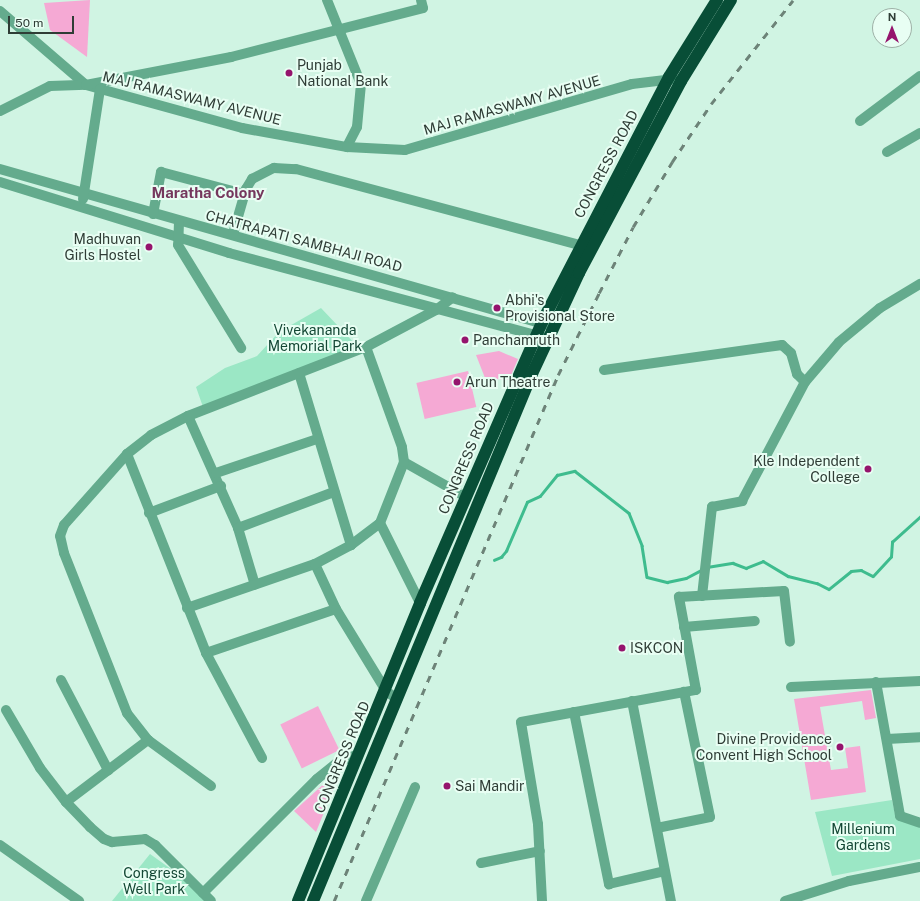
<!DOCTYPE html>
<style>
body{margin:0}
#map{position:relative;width:920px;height:901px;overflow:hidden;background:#d0f4e3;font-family:"Public Sans",sans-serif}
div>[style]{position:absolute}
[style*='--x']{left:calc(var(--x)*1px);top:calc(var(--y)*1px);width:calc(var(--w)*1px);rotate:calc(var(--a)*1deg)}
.green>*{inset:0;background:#9be7c5}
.stream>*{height:2.5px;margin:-1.25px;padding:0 1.25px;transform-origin:1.25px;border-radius:1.25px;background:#3ebc8e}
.building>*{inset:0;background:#f5a9d4;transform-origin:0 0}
.minor>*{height:10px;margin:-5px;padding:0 5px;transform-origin:5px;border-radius:5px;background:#64ab8d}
.highway>*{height:12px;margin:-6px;padding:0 6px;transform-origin:6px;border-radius:6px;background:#084e37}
.rail>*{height:2.5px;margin-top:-1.25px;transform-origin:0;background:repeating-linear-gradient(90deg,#6d8378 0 7px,transparent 0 14px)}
.dots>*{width:11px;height:11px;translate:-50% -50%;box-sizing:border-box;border:2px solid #e8fef3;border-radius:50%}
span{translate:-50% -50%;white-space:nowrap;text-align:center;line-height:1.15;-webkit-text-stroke:4px #e8fef3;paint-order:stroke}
.poi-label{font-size:14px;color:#2f3d36}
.left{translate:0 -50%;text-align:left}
.right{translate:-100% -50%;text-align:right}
.street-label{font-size:14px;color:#2f3d36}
.park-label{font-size:14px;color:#134734}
.neighbourhood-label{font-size:15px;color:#75375d;font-weight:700}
.north{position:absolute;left:872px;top:8px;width:40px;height:40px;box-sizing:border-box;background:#e8fef3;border:1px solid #9eb1a7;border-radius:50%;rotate:0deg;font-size:11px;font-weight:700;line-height:16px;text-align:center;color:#2f3d36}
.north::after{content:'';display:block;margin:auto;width:14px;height:18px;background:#95146d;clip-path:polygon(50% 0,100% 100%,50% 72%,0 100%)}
.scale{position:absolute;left:8px;top:16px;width:66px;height:18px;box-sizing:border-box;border:2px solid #2f3d36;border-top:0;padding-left:5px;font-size:12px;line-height:14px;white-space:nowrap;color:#2f3d36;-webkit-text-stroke:3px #e8fef3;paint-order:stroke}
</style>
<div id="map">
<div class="green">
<i style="clip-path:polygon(321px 308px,357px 346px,203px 407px,196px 387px,225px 368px,257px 356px,279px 332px)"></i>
<i style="clip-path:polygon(892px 800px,896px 819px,920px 827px,920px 859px,832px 876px,815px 812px)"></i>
<i style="clip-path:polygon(150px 854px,199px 889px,208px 901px,112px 901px)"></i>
</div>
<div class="stream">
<i style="--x:494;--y:560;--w:8;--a:-23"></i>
<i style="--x:501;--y:557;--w:8;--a:-50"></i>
<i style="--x:506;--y:551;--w:53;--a:-66.8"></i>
<i style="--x:527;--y:502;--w:14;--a:-25"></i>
<i style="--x:540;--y:496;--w:27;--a:-51"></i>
<i style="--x:557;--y:475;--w:18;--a:-13"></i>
<i style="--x:575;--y:471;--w:68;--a:37.9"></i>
<i style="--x:629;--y:513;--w:35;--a:68"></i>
<i style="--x:642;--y:546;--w:31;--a:81"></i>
<i style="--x:647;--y:577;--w:21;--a:14"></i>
<i style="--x:667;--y:582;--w:19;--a:-12"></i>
<i style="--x:686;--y:578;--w:19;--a:-28"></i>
<i style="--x:707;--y:567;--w:26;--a:-9"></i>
<i style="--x:733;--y:563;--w:14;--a:21"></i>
<i style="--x:746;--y:568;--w:18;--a:-22"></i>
<i style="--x:763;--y:561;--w:29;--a:31"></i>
<i style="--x:788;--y:576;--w:30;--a:14"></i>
<i style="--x:817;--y:583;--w:13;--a:27"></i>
<i style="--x:829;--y:589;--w:28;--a:-39"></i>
<i style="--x:851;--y:571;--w:10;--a:-6"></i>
<i style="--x:861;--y:570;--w:13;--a:27"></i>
<i style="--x:873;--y:576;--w:26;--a:-47"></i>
<i style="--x:891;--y:557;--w:15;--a:-86"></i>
<i style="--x:892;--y:542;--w:38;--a:-42"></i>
</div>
<div class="building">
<i style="clip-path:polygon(90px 0,87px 57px,50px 30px,44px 3px)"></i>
<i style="clip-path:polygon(499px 351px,518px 359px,509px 380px,485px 378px,476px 355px)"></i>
<i style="left:468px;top:371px;width:37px;height:53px;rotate:77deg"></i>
<i style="clip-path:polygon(871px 690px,876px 718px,865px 720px,862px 701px,820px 707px,831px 770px,848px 768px,845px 748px,860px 746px,866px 792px,811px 800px,794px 699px)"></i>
<i style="left:318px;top:706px;width:49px;height:42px;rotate:64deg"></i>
<i style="clip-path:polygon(339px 770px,340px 773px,316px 832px,294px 811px)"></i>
</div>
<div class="minor">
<i style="--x:327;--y:0;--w:91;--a:68"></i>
<i style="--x:361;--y:84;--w:43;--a:95.3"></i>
<i style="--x:357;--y:127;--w:22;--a:117"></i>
<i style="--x:0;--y:11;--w:113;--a:40.7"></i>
<i style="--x:86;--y:85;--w:162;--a:15.4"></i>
<i style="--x:242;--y:128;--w:107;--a:10.3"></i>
<i style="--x:347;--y:147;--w:58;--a:3"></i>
<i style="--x:405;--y:150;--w:236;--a:-16.2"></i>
<i style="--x:632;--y:84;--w:42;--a:-6.8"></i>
<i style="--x:0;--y:111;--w:56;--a:-26.6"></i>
<i style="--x:50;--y:86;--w:36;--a:-2"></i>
<i style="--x:86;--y:85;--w:148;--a:-10.9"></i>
<i style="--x:231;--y:57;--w:198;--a:-14.3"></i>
<i style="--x:423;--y:8;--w:8;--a:-104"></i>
<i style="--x:860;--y:121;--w:75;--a:-36.9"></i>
<i style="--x:887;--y:152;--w:38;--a:-30"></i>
<i style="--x:0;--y:169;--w:576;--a:15.92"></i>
<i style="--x:0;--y:182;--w:240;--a:17.2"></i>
<i style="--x:229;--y:253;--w:325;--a:15"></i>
<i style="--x:83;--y:199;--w:111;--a:-81.2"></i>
<i style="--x:153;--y:214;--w:43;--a:-79.2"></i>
<i style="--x:161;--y:172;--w:86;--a:14.8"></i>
<i style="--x:179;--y:222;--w:23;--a:92"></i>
<i style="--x:178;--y:245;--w:121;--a:58.5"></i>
<i style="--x:233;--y:234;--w:47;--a:-73.9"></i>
<i style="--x:246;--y:189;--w:12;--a:-59"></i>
<i style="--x:252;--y:179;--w:25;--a:-27"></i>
<i style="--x:274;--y:168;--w:22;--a:3"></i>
<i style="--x:296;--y:169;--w:294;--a:15"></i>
<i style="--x:604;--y:370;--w:180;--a:-8"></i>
<i style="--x:782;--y:345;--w:12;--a:42"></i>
<i style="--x:791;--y:353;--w:22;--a:74"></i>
<i style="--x:797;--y:374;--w:11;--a:45"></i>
<i style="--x:299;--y:373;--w:180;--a:73.2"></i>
<i style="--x:188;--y:416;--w:123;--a:65.9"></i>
<i style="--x:238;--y:528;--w:59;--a:73.4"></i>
<i style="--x:127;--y:454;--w:214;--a:68.3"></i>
<i style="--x:206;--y:653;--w:137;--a:-18.7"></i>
<i style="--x:404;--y:462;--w:71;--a:29.4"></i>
<i style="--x:216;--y:473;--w:107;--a:-18.6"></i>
<i style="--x:149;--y:513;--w:77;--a:-20.6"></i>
<i style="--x:380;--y:523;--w:89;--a:63.4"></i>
<i style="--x:238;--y:528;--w:103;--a:-20.6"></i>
<i style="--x:315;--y:564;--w:50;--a:65"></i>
<i style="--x:336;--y:609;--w:96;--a:58.6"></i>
<i style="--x:386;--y:691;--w:14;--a:36"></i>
<i style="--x:702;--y:596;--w:90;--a:-83.6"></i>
<i style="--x:712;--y:507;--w:31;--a:-11"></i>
<i style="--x:742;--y:501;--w:135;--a:-62.1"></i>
<i style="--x:805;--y:382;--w:52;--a:-49.6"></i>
<i style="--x:839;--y:342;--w:53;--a:-39.7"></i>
<i style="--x:880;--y:308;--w:47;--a:-31"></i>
<i style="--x:187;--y:608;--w:135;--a:-19"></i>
<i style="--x:315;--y:564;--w:41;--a:-27.8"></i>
<i style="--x:351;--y:545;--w:36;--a:-37"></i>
<i style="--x:380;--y:523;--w:66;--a:-68.5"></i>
<i style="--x:404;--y:462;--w:15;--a:-98"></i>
<i style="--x:402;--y:447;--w:106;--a:-109.8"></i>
<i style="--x:366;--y:347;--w:79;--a:-27.9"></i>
<i style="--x:436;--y:310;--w:21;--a:-37"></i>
<i style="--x:684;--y:627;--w:71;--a:-4.8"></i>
<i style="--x:206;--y:653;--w:119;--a:61.9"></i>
<i style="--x:61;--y:680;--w:102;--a:62.4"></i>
<i style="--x:876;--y:682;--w:136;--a:79.8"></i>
<i style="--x:900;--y:816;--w:21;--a:19"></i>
<i style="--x:791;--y:687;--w:129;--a:-2.7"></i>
<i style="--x:632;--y:701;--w:204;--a:79"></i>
<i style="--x:6;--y:710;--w:67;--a:59.6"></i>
<i style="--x:40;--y:768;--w:43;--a:52.6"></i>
<i style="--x:66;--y:802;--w:35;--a:46"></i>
<i style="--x:90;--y:827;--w:18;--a:41"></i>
<i style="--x:104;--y:839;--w:9;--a:21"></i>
<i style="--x:112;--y:842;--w:33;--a:-5"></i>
<i style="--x:145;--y:839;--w:12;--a:31"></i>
<i style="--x:155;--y:845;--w:79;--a:45"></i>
<i style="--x:574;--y:712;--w:176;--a:78.5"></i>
<i style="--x:609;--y:884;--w:57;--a:-13.1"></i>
<i style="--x:887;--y:739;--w:33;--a:-3"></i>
<i style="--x:211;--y:786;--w:78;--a:-143.9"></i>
<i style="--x:148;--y:740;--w:34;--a:-128"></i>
<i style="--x:127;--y:713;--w:172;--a:-111.5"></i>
<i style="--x:64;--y:553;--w:17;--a:-103"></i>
<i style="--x:60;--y:536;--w:12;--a:-70"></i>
<i style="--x:64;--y:525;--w:95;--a:-48.4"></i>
<i style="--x:127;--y:454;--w:31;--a:-38"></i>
<i style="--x:151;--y:435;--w:42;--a:-27.2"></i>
<i style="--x:188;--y:416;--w:191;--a:-21.2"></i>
<i style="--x:66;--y:802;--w:103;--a:-37.1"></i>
<i style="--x:657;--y:828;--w:54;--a:-11.7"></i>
<i style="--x:710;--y:817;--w:128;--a:-101.7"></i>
<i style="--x:0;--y:845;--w:97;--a:35.3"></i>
<i style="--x:481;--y:863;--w:60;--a:-11.5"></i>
<i style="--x:203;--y:893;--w:161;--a:-45"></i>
<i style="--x:317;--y:779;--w:27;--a:-39"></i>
<i style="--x:338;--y:762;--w:22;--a:-21"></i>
<i style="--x:366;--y:901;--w:124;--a:-66.7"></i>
<i style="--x:542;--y:901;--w:77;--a:-93"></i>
<i style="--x:538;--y:824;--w:103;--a:-99.5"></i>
<i style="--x:521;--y:722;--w:178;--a:-10.4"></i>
<i style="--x:696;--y:690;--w:95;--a:-100.4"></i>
<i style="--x:679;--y:597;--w:105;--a:-3.3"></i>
<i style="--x:784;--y:591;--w:51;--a:83.3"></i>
<i style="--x:785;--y:901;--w:67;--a:-17.4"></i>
<i style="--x:849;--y:881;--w:72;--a:-11.2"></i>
</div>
<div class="highway">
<i style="--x:298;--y:901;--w:322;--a:-67.7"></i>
<i style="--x:420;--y:603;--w:306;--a:-66.5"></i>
<i style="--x:542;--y:322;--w:276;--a:-62.6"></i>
<i style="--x:669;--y:77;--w:91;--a:-58.1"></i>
<i style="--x:313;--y:901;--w:568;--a:-67.45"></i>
<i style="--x:531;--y:376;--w:114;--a:-65"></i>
<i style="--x:579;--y:273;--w:217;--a:-62"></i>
<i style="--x:681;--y:81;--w:95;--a:-58.3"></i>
</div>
<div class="rail">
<i style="--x:334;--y:901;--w:572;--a:-66.93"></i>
<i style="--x:558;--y:375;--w:92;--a:-63.4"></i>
<i style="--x:599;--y:293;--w:74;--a:-62.7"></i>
<i style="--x:633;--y:227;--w:76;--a:-59"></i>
<i style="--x:672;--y:162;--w:70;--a:-56.1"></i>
<i style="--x:711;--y:104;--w:132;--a:-51.7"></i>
</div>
<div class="dots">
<i style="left:289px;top:73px;background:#95146d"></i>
<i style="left:149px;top:247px;background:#95146d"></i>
<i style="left:497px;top:308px;background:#95146d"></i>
<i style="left:465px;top:340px;background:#95146d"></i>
<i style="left:457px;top:382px;background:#95146d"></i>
<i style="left:868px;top:469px;background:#95146d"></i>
<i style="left:622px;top:648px;background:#95146d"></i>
<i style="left:840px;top:747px;background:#95146d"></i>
<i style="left:447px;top:786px;background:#95146d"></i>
</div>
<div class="poi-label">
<span class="left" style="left:297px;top:73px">Punjab<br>National Bank</span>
<span class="right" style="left:141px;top:247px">Madhuvan<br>Girls Hostel</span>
<span class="left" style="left:505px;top:308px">Abhi's<br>Provisional Store</span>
<span class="left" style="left:473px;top:340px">Panchamruth</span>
<span class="left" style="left:465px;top:382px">Arun Theatre</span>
<span class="right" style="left:860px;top:469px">Kle Independent<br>College</span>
<span class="left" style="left:630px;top:648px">ISKCON</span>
<span class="right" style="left:832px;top:747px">Divine Providence<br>Convent High School</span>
<span class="left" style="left:455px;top:786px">Sai Mandir</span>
</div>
<div class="street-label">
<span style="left:192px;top:98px;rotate:14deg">MAJ RAMASWAMY AVENUE</span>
<span style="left:512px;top:105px;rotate:-16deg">MAJ RAMASWAMY AVENUE</span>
<span style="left:606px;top:164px;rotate:-62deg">CONGRESS ROAD</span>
<span style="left:304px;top:241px;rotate:15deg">CHATRAPATI SAMBHAJI ROAD</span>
<span style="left:466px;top:458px;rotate:-67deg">CONGRESS ROAD</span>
<span style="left:342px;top:757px;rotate:-67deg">CONGRESS ROAD</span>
</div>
<div class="park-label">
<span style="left:315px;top:338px">Vivekananda<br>Memorial Park</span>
<span style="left:863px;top:837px">Millenium<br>Gardens</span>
<span style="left:154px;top:881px">Congress<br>Well Park</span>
</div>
<div class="neighbourhood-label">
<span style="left:208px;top:193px">Maratha Colony</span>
</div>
<div class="north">N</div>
<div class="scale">50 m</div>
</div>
